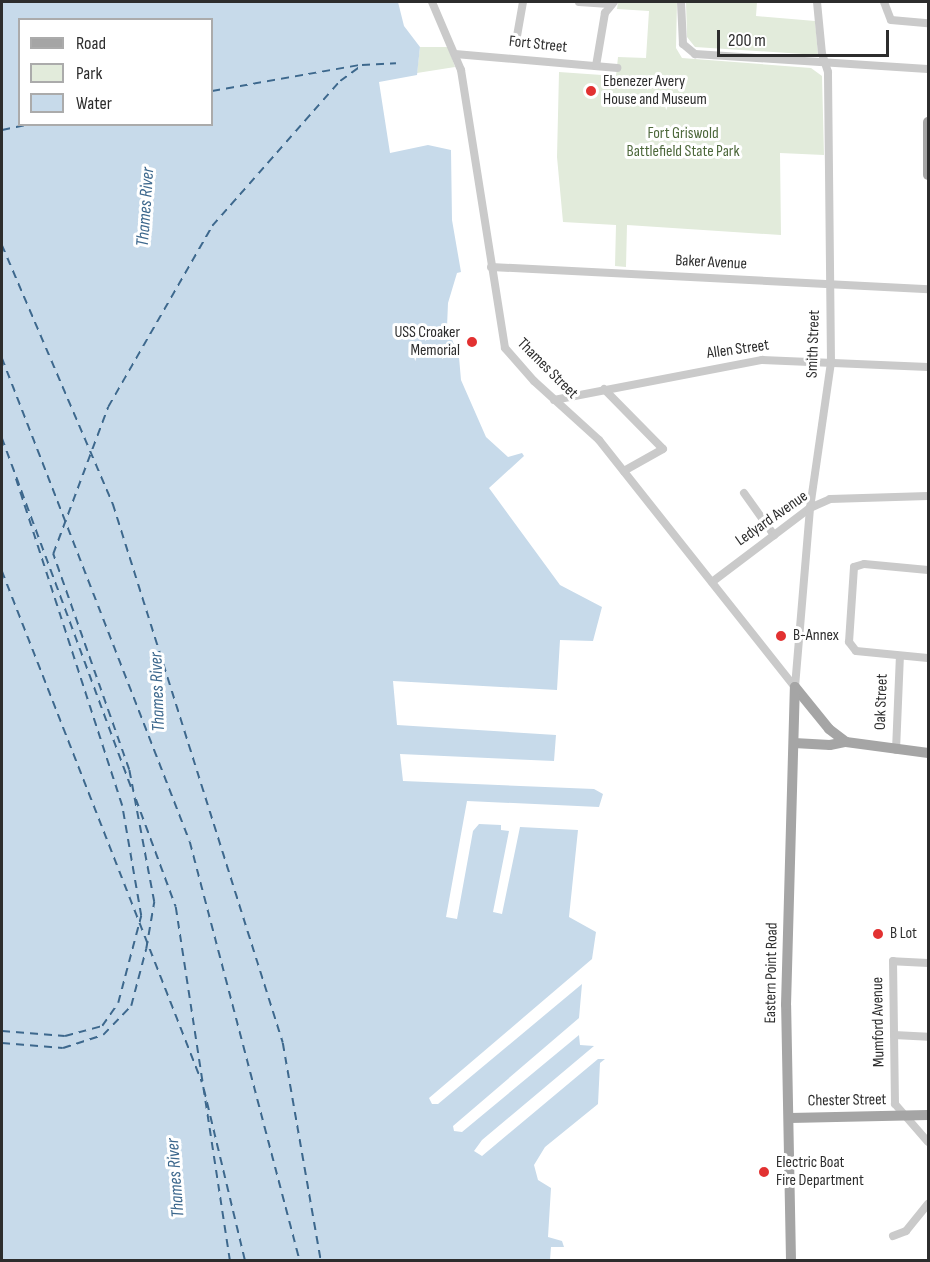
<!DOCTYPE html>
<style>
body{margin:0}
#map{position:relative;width:930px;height:1262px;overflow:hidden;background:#fff;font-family:"Sofia Sans Condensed",sans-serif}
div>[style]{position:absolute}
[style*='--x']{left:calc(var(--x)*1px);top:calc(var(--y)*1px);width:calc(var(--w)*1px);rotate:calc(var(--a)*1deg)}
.green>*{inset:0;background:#e2ebdb}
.water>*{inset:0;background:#c7daea}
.ferry>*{height:1.5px;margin-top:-0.75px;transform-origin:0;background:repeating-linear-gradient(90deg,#3d688d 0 8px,transparent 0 14px)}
.minor>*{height:8px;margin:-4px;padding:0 4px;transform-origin:4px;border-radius:4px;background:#cacaca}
.major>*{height:10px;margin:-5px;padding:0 5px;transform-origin:5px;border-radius:5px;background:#a5a5a5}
.dots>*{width:16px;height:16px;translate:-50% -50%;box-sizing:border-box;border:3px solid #fff;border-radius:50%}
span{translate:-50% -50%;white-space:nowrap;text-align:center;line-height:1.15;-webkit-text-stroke:6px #fff;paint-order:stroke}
.street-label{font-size:16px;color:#2d2d2d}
.poi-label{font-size:16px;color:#2d2d2d}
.left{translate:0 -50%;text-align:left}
.right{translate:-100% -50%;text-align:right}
.park-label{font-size:16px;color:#4d683b}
.water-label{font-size:18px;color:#3d688d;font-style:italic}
.frame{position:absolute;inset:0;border:3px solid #2d2d2d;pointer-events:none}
.legend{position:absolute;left:18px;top:18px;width:195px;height:108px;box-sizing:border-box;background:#fff;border:2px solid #ababab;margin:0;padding:8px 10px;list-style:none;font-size:18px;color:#2d2d2d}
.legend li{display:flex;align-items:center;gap:12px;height:30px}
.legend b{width:30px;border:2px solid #ababab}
.scale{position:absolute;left:717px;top:30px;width:172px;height:27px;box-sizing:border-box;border:3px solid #2d2d2d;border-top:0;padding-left:8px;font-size:18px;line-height:21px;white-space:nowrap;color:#2d2d2d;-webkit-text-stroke:4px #fff;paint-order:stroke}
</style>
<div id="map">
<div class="green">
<i style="clip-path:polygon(618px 2px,677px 2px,676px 48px,682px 58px,811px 68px,822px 76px,824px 155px,780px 153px,781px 235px,627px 225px,626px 267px,615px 266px,616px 225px,563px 222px,557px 157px,559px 72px,616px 76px,618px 57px,646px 58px,649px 11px,617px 9px)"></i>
<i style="clip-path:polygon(686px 2px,757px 2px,756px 16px,815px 21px,818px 55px,695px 47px,687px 37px)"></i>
<i style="clip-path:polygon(420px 47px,448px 47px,455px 67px,417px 73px)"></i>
</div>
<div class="water">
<i style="clip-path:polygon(evenodd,2px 2px,398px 2px,404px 26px,420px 47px,417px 75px,379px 82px,390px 153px,428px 145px,451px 150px,452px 220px,461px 272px,457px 273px,448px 303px,447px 327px,459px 357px,461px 380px,486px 437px,508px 457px,522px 453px,524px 456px,489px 488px,560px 585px,602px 607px,593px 641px,560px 640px,557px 690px,393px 681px,397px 725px,556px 735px,554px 761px,400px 754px,403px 781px,594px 789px,603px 794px,599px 807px,467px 801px,446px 917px,457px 919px,473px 831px,479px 824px,501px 825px,501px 830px,509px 831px,493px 912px,502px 914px,520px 827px,578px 830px,569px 917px,596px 932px,592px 959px,429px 1098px,432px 1104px,438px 1104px,582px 984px,579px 1018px,453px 1126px,454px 1131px,462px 1132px,579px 1035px,580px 1045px,594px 1046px,482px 1140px,474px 1151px,482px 1156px,598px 1059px,605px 1059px,600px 1063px,598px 1104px,545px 1147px,534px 1165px,538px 1180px,551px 1188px,548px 1237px,562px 1241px,564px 1247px,551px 1247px,550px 1260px,2px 1260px,2px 2px,20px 20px,212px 20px,212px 124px,20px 124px,20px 20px)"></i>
</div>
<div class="ferry">
<i style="--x:212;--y:91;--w:149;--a:-10"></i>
<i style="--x:2;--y:130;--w:29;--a:-12"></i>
<i style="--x:2;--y:245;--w:282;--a:66.8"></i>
<i style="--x:113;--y:504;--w:565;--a:72.49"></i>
<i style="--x:283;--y:1043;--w:220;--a:80.1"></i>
<i style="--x:2;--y:358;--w:519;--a:68.77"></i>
<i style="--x:190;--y:842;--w:432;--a:75.3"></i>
<i style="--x:2;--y:438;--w:374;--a:69.7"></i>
<i style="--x:2;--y:571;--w:549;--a:68.63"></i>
<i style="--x:136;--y:799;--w:115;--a:69.7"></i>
<i style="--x:176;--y:907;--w:357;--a:81.3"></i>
<i style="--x:2;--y:1031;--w:63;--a:4.5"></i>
<i style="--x:65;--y:1036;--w:38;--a:-15"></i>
<i style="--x:102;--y:1026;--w:28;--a:-55"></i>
<i style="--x:118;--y:1003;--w:90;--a:-75.2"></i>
<i style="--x:141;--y:916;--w:112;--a:-99.8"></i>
<i style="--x:122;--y:806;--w:346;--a:-108"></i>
<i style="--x:2;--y:1043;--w:61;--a:4.7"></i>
<i style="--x:63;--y:1048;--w:42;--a:-18"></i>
<i style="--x:103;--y:1035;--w:40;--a:-46"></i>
<i style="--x:131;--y:1006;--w:59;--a:-75.3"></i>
<i style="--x:146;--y:949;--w:48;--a:-80.3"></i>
<i style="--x:154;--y:902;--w:134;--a:-100.7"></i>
<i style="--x:129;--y:770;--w:229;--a:-109.4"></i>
<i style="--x:53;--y:554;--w:157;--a:-69.5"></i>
<i style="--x:108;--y:407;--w:209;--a:-60.1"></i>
<i style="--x:212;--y:226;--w:193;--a:-48.6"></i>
<i style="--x:340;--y:81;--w:27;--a:-36"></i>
<i style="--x:362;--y:65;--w:34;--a:-3"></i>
<i style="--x:204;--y:1089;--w:176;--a:76.5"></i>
</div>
<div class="minor">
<i style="--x:432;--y:2;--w:74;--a:66.9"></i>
<i style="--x:461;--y:70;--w:281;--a:81"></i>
<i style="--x:505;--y:348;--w:44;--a:48.7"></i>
<i style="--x:534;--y:381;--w:88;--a:42.2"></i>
<i style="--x:599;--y:440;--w:315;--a:51.6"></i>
<i style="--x:579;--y:2;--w:30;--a:4"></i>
<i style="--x:681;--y:2;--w:42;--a:87.3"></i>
<i style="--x:683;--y:44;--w:16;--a:40"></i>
<i style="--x:695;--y:54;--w:233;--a:3.7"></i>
<i style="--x:884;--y:2;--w:19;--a:69"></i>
<i style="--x:891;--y:20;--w:37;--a:5"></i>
<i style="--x:517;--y:36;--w:35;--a:-80"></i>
<i style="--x:455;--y:54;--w:163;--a:4.9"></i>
<i style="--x:596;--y:66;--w:54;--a:-80.4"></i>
<i style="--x:605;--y:13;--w:14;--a:-51"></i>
<i style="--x:491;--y:267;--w:438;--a:2.9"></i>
<i style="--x:604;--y:389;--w:84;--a:45.5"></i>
<i style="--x:663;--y:449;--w:45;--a:150.6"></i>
<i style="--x:554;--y:400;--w:212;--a:-10.9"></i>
<i style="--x:762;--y:360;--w:166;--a:2.4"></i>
<i style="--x:744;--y:493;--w:52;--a:54.5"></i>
<i style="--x:928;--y:570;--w:64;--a:-174.6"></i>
<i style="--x:864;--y:564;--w:10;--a:163"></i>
<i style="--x:854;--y:567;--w:75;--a:93.8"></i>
<i style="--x:849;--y:642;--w:11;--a:52"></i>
<i style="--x:856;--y:651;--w:72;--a:5.6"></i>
<i style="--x:712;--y:582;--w:123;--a:-37.1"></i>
<i style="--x:810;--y:508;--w:22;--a:-24"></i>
<i style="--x:830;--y:499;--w:98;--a:-1.8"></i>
<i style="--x:795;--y:687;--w:180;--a:-85.2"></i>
<i style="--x:810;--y:508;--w:148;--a:-81.8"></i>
<i style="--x:831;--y:362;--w:290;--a:-90.6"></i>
<i style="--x:828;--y:72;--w:19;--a:-108"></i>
<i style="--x:822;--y:54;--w:52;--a:-95.5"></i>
<i style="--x:896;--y:750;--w:94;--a:-87.6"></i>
<i style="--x:928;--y:963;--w:35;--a:-177"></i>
<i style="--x:893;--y:961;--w:143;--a:89.2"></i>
<i style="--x:895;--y:1104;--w:50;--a:49"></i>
<i style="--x:894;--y:1035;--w:34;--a:3"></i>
<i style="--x:893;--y:1236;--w:14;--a:-21"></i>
<i style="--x:906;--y:1231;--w:35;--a:-51"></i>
</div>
<div class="major">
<i style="--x:928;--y:122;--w:53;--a:90"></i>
<i style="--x:795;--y:687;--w:54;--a:51"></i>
<i style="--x:829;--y:729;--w:21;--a:37"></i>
<i style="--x:846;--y:742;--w:83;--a:7.6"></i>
<i style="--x:794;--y:743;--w:36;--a:3"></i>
<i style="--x:830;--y:745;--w:16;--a:-11"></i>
<i style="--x:790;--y:1118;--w:138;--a:-1.2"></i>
<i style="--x:791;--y:1260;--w:255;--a:-91.1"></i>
<i style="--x:786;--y:1005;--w:318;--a:-88.4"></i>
</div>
<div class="dots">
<i style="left:591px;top:91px;background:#e23131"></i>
<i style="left:472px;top:342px;background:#e23131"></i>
<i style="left:781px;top:636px;background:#e23131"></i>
<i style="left:878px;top:934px;background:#e23131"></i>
<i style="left:764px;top:1172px;background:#e23131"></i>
</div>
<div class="street-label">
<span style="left:538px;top:45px;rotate:6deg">Fort Street</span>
<span style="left:711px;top:263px;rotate:3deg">Baker Avenue</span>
<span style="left:814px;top:344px;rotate:-88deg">Smith Street</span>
<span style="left:738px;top:350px;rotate:-8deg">Allen Street</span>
<span style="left:547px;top:369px;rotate:45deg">Thames Street</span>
<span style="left:772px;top:519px;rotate:-35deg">Ledyard Avenue</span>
<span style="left:882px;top:702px;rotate:-88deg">Oak Street</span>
<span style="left:772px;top:973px;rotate:-89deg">Eastern Point Road</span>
<span style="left:879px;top:1022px;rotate:-91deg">Mumford Avenue</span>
<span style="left:847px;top:1101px;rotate:-1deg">Chester Street</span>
</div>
<div class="poi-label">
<span class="left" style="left:603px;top:91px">Ebenezer Avery<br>House and Museum</span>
<span class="right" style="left:460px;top:342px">USS Croaker<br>Memorial</span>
<span class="left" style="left:793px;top:636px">B-Annex</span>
<span class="left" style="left:890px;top:934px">B Lot</span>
<span class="left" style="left:776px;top:1172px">Electric Boat<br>Fire Department</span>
</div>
<div class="park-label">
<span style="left:683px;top:143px">Fort Griswold<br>Battlefield State Park</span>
</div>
<div class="water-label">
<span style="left:146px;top:207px;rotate:-86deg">Thames River</span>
<span style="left:158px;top:692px;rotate:-92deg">Thames River</span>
<span style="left:176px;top:1178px;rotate:-94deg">Thames River</span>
</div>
<div class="frame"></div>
<ul class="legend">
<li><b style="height:8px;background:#a5a5a5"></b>Road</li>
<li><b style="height:16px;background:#e2ebdb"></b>Park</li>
<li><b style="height:16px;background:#c7daea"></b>Water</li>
</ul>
<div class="scale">200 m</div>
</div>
